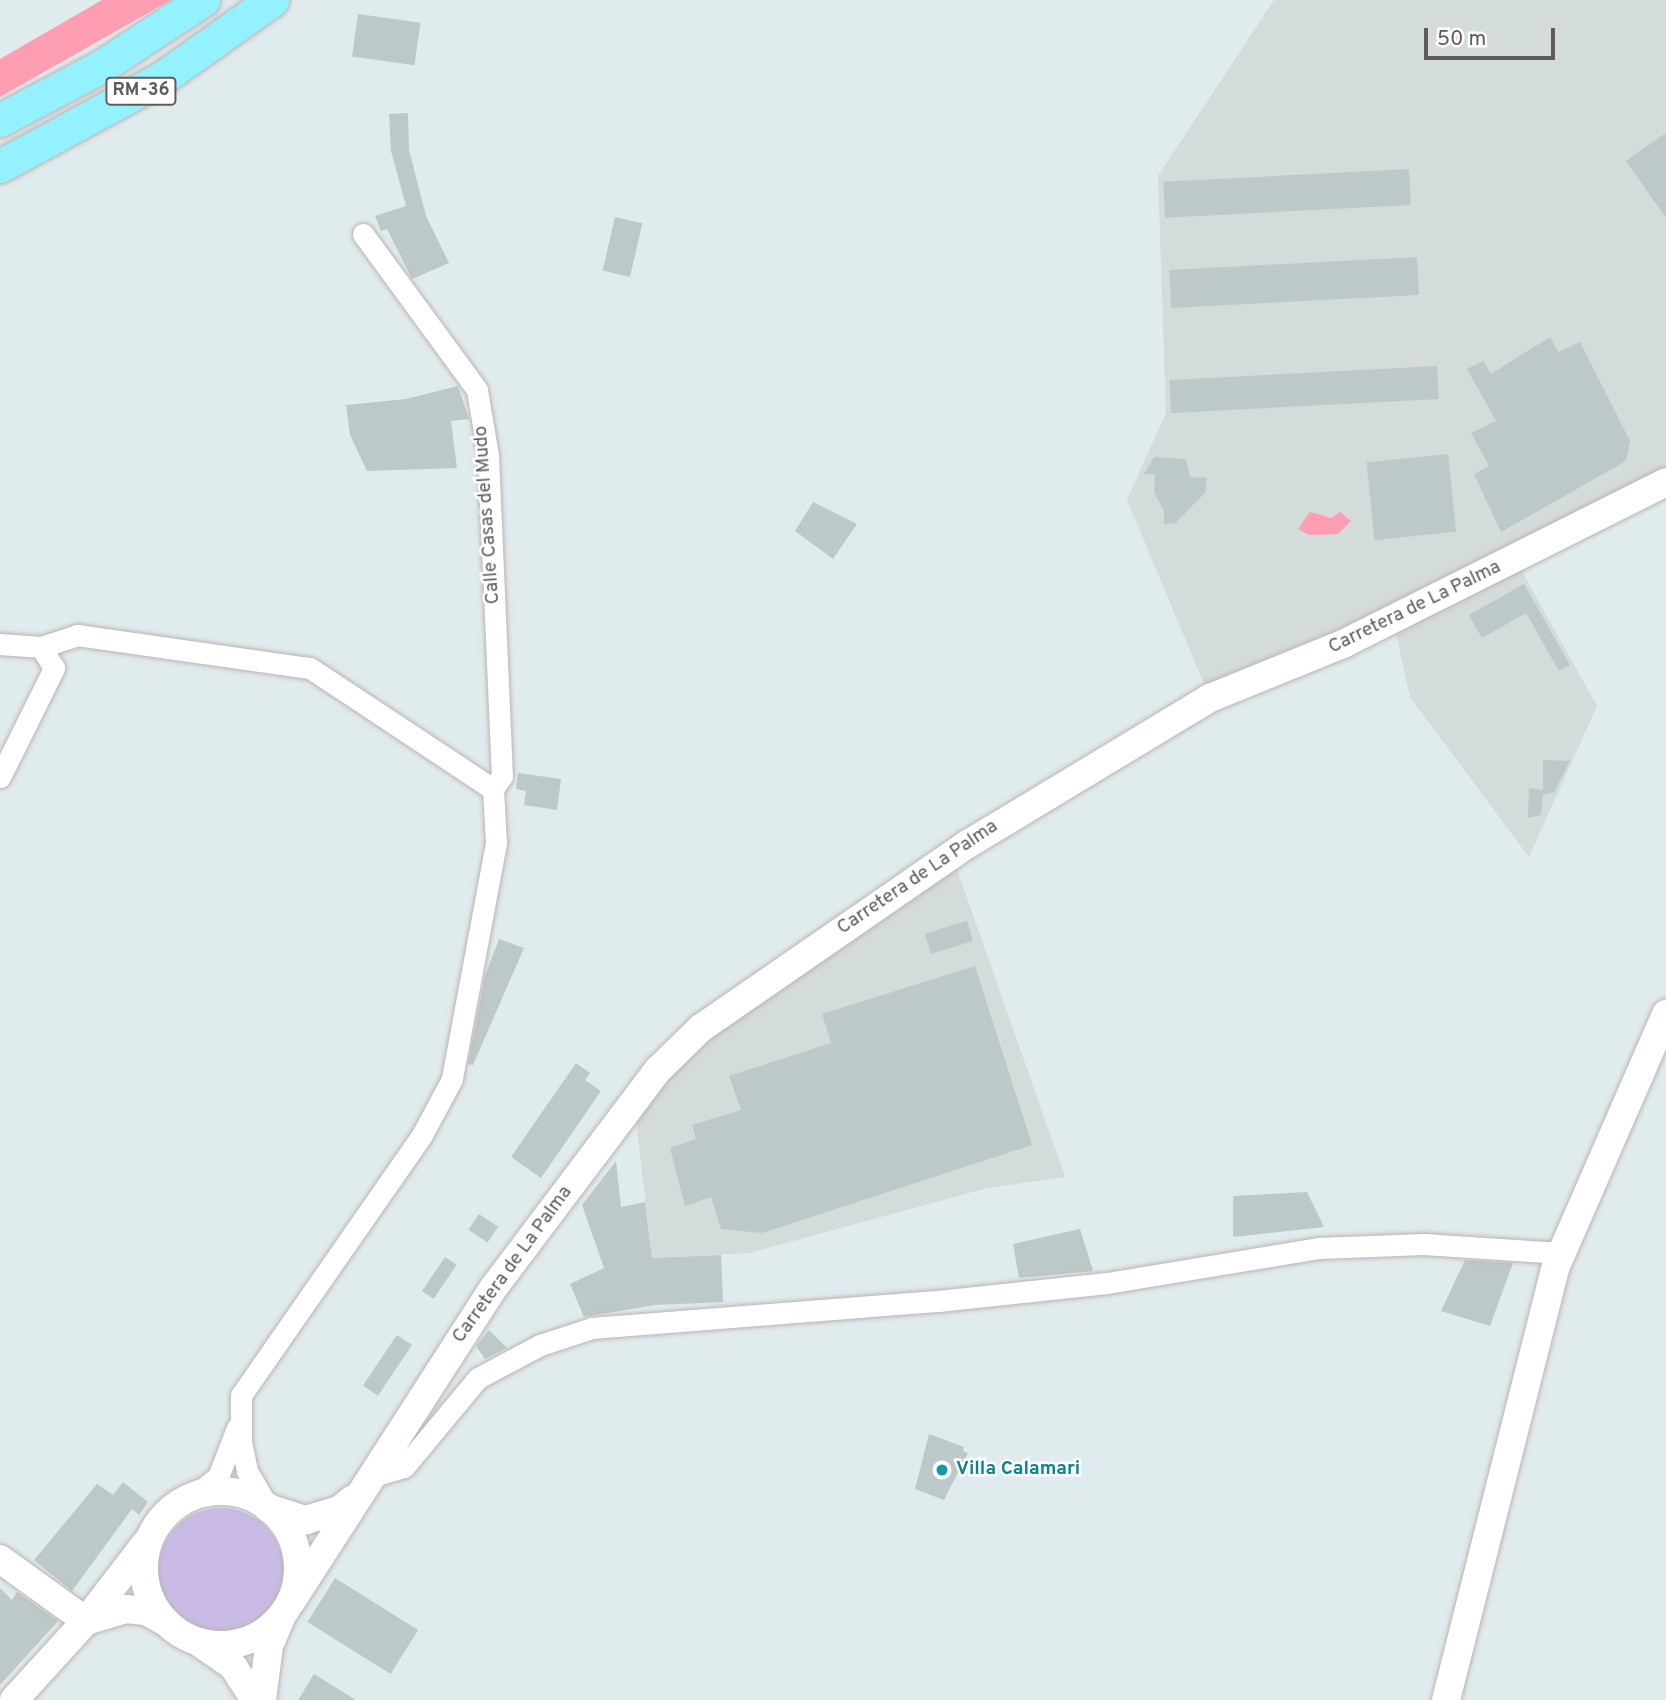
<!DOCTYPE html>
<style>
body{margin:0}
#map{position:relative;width:1666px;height:1700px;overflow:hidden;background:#e0ebed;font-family:Overpass,sans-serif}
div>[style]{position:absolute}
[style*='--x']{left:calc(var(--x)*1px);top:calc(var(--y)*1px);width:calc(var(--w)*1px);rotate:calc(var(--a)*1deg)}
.industrial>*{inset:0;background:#d3dbdb}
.green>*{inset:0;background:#cabbe6}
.round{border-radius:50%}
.water>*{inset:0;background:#ff9eb3}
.building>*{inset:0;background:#bdc8c8;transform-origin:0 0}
.roads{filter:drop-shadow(0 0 2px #bcb3b4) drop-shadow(0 0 2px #bcb3b4)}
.minor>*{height:21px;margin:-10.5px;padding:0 10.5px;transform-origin:10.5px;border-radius:10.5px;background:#fff}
.secondary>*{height:28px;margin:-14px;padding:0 14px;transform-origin:14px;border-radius:14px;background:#fff}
.secondary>.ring{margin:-14px;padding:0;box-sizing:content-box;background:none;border:28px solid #fff;border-radius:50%}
.trunk>*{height:33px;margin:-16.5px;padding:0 16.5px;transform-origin:16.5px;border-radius:16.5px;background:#94f1ff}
.dots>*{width:19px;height:19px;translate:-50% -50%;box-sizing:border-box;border:4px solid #fff;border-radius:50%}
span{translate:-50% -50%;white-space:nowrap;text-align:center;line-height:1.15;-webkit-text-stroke:5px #fff;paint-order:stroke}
.shield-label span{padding:2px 5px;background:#fff;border:2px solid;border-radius:5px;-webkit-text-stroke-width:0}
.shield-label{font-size:18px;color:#62595a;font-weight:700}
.street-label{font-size:19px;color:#62595a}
.culture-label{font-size:19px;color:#0d838f;font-weight:700}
.left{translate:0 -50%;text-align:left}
.scale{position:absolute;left:1424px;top:28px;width:131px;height:32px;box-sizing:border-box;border:4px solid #62595a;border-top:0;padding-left:9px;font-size:21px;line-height:24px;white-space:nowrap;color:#62595a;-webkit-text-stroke:5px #fff;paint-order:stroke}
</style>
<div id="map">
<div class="industrial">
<i style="clip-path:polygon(1274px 0,1666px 0,1666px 482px,1515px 559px,1597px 706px,1529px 857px,1410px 697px,1393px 620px,1210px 698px,1127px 500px,1166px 413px,1158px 176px)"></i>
<i style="clip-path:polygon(952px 855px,1065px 1177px,987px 1188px,749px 1253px,652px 1258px,634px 1102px,658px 1070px)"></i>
</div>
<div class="green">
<i class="round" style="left:158px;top:1508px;width:126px;height:126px"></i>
</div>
<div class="water">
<i style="clip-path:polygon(102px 0,171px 0,0 97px,0 59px)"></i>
<i style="clip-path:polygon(1310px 512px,1331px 518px,1340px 512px,1351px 521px,1338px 534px,1309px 535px,1298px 529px)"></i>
</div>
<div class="building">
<i style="left:358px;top:14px;width:63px;height:43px;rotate:8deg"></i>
<i style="clip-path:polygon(408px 113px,409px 150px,426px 216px,449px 263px,412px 279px,387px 229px,381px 231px,375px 216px,406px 206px,391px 151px,389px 114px)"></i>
<i style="clip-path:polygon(1666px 133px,1666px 218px,1626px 161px)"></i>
<i style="left:1409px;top:169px;width:36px;height:246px;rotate:87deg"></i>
<i style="left:615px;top:217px;width:28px;height:55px;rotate:13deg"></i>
<i style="left:1417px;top:257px;width:38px;height:248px;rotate:87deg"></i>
<i style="clip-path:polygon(1550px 337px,1558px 352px,1580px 342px,1630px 441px,1626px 461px,1501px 532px,1474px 474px,1489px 466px,1471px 433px,1496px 421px,1467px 369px,1483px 361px,1491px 374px)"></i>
<i style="left:1437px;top:366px;width:33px;height:268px;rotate:87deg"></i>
<i style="clip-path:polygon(458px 386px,469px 419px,451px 421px,457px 468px,367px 471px,350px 435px,346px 405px,406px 399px)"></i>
<i style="left:1448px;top:454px;width:78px;height:82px;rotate:84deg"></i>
<i style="clip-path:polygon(1154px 457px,1186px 459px,1190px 477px,1207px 478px,1205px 493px,1175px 523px,1164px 524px,1164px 511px,1154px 492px,1155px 474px,1144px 474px)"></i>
<i style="clip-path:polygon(813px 502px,857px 524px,833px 559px,795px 531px)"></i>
<i style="clip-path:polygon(1524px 584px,1570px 665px,1559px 671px,1526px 613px,1482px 638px,1469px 615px)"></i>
<i style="clip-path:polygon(1543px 760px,1570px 761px,1554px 792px,1543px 795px,1541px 815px,1528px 818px,1529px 788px,1543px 790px)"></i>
<i style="clip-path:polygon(518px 773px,561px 779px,557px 810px,524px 805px,526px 791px,516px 789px)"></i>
<i style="left:967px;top:921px;width:21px;height:44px;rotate:73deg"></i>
<i style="clip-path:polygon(499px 939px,524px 948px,473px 1065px,468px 1064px,485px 976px)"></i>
<i style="clip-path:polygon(975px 966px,1032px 1145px,762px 1233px,721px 1229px,711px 1197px,685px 1206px,670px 1148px,696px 1139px,692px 1125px,741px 1110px,729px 1076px,831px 1043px,822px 1014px)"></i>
<i style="clip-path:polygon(576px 1063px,590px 1073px,585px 1080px,601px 1091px,541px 1178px,511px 1157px)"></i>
<i style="clip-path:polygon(616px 1161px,621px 1207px,645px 1202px,652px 1258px,721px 1255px,723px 1302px,655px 1305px,584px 1317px,570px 1284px,604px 1268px,582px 1205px)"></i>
<i style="clip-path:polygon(1307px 1192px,1324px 1227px,1233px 1237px,1233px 1196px)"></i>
<i style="left:479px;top:1214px;width:23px;height:19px;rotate:34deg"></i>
<i style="clip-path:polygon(1080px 1229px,1093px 1271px,1019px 1278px,1013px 1244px)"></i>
<i style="left:445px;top:1257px;width:14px;height:41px;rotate:34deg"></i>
<i style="clip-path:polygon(1465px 1260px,1513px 1263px,1490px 1326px,1441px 1311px)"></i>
<i style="clip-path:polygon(489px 1330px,507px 1348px,485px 1359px,476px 1346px)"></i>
<i style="left:397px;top:1335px;width:18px;height:61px;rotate:34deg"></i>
<i style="clip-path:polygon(929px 1434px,964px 1447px,963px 1451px,968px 1453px,944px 1500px,915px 1489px)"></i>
<i style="clip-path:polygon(123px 1482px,148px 1502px,139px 1515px,132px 1509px,72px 1591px,34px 1560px,97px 1484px,113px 1495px)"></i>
<i style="left:335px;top:1578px;width:98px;height:52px;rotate:32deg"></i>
<i style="clip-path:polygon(0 1588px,12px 1600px,17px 1592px,58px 1621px,0 1685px)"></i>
<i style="clip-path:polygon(314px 1674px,356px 1700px,298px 1700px)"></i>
</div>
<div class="roads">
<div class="minor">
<i style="--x:363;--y:234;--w:193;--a:53.8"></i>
<i style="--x:477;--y:390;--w:67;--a:80.5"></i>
<i style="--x:488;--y:456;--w:320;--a:87.5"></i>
<i style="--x:502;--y:776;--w:16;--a:125"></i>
<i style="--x:0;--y:644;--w:41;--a:4.2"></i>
<i style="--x:41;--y:647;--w:38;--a:-18"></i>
<i style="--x:77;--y:635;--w:235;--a:8.1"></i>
<i style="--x:310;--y:668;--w:219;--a:33.5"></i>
<i style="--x:493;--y:789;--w:54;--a:86.8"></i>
<i style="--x:496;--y:843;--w:240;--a:100.6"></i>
<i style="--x:452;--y:1079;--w:64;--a:118.2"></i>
<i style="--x:422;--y:1135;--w:317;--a:124.8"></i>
<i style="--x:241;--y:1395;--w:47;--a:90"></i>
<i style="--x:241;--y:1442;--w:30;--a:78"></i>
<i style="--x:247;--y:1471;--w:42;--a:59.7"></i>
<i style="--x:0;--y:777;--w:122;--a:-63.6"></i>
<i style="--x:54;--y:668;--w:25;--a:-122"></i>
<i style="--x:367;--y:1478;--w:39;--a:-17"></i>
<i style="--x:404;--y:1467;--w:116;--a:-50.3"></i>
<i style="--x:478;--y:1378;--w:70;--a:-28"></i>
<i style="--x:540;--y:1345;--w:55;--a:-18.1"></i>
<i style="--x:592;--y:1328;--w:347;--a:-4.5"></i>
<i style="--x:938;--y:1301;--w:170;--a:-6.1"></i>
<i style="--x:1107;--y:1283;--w:214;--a:-9.4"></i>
<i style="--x:1318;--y:1248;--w:106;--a:-2.2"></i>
<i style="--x:1424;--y:1244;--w:137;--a:3.8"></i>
<i style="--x:192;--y:1497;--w:33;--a:-38"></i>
<i style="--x:218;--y:1477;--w:53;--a:-68.8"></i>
</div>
<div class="secondary">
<i class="ring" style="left:144px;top:1491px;width:126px;height:126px"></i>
<i style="--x:268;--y:1508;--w:40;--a:18"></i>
<i style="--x:306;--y:1520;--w:34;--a:-17"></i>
<i style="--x:339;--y:1510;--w:18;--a:-38"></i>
<i style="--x:0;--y:1559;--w:106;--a:35.8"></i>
<i style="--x:291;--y:1602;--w:376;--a:-57.2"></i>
<i style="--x:495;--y:1286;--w:271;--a:-53"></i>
<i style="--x:658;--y:1070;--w:60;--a:-44.3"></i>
<i style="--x:701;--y:1028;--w:324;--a:-34.6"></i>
<i style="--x:968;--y:844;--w:283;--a:-31.1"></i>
<i style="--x:1210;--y:698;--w:144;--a:-22.1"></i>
<i style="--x:1343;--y:644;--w:361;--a:-26.6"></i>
<i style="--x:86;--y:1621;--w:42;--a:-16.7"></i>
<i style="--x:126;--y:1609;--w:20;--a:6"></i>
<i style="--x:146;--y:1611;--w:23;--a:29"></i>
<i style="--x:200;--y:1643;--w:40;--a:34.9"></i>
<i style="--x:233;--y:1666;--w:40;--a:57.1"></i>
<i style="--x:14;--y:1700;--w:107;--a:-47.7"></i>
<i style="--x:86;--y:1621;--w:98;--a:-52.4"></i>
<i style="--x:262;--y:1700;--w:54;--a:-82.6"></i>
<i style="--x:269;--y:1646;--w:30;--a:-67"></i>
<i style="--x:1446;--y:1700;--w:448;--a:-75.8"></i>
<i style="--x:1556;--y:1266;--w:275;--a:-66.4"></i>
</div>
<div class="trunk">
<i style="--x:0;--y:120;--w:115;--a:-27.9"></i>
<i style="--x:102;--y:66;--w:121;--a:-33.2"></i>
<i style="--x:0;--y:166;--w:184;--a:-28.5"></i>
<i style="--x:162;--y:78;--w:135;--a:-35.3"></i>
</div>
</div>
<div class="dots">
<i style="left:942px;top:1470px;background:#0f9aa8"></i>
</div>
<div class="shield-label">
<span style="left:141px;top:91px">RM-36</span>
</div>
<div class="street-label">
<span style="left:488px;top:515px;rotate:-94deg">Calle Casas del Mudo</span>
<span style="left:1415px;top:608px;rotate:-26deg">Carretera de La Palma</span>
<span style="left:918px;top:878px;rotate:-34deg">Carretera de La Palma</span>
<span style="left:513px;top:1265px;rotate:-54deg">Carretera de La Palma</span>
</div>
<div class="culture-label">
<span class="left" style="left:956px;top:1470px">Villa Calamari</span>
</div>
<div class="scale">50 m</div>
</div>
